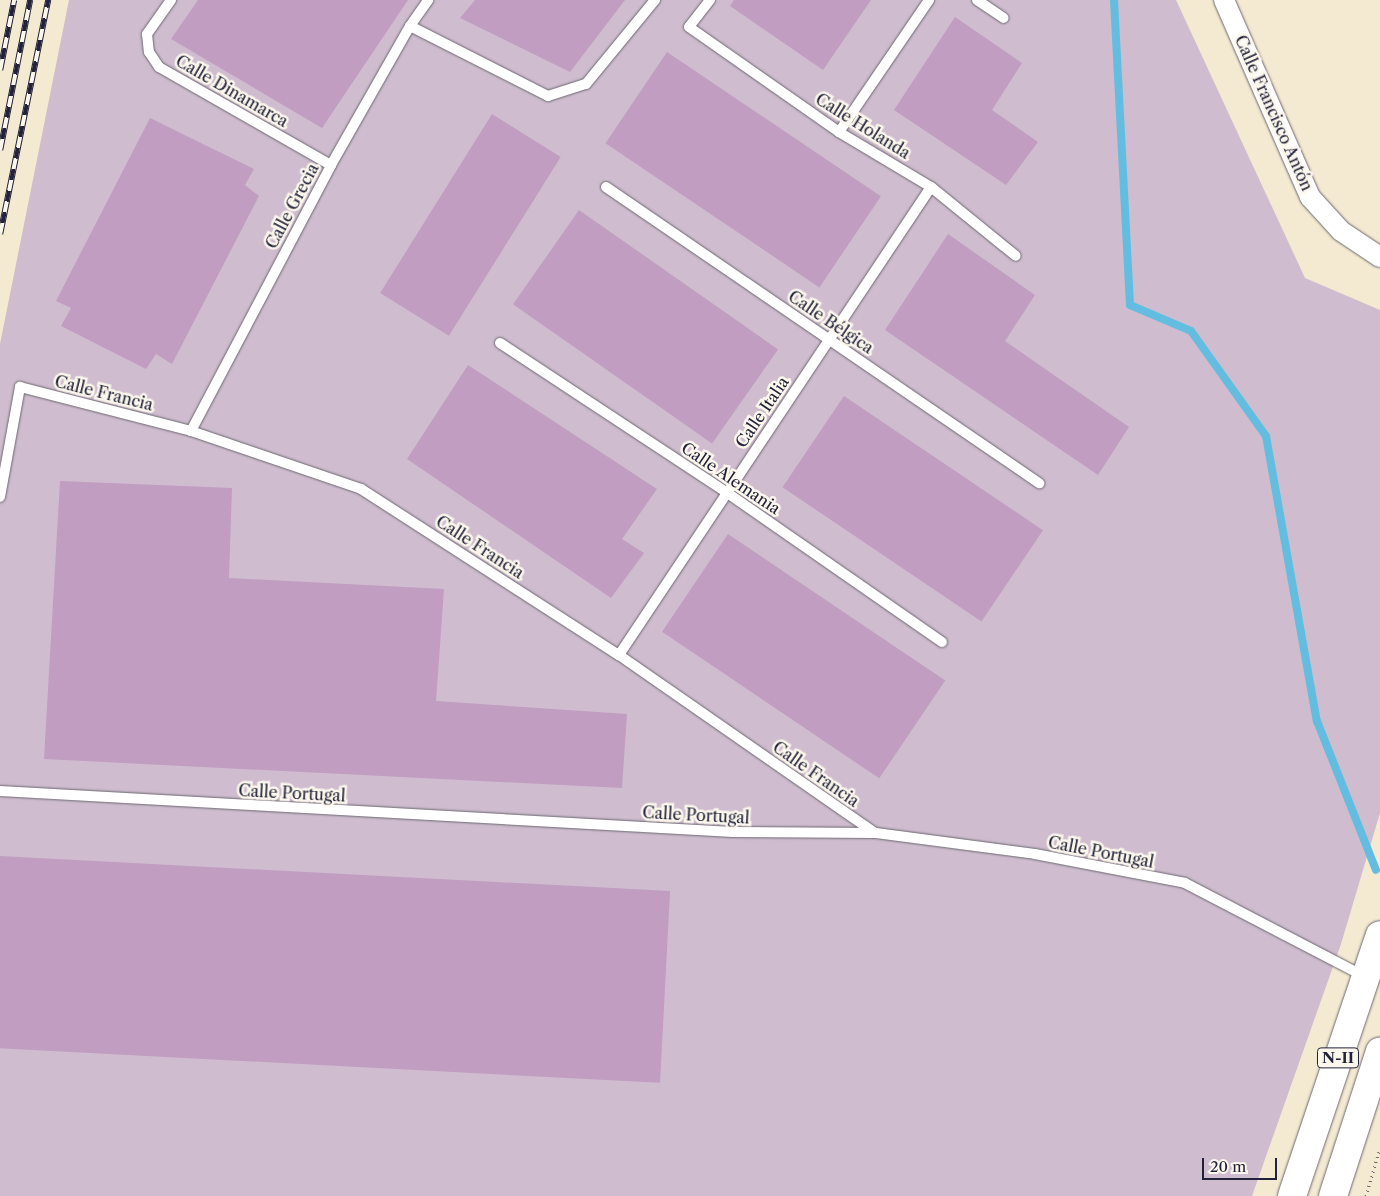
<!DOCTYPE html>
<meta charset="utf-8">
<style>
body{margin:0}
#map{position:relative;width:1380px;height:1196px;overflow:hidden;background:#f4e9d1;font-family:"Libre Caslon Text",serif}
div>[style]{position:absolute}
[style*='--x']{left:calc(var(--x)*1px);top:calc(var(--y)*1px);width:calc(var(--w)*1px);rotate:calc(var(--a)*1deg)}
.industrial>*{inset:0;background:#cfbdcf}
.stream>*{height:8px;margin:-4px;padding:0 4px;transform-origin:4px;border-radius:4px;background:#63bde0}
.building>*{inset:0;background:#c09dc1;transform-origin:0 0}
.path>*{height:3px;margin-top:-1.5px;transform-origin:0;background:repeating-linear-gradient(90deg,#6c6870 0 1px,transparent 0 5px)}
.roads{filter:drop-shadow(0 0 1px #6c6870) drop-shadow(0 0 1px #6c6870)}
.service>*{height:10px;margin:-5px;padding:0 5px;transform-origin:5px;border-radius:5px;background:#fff}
.minor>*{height:20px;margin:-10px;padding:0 10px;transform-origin:10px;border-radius:10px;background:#fff}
.primary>*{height:28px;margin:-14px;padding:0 14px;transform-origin:14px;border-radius:14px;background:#fff}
.rail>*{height:5.5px;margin-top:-2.75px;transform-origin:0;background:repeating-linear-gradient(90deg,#fbf7ec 0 11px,#22223b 0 22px);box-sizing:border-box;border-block:1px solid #22223b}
span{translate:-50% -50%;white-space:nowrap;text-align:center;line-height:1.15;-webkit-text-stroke:5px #fbf7ec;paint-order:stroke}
.shield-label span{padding:1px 4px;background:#fbf7ec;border:1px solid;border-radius:4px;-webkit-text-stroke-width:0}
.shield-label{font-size:15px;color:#22223b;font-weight:700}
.street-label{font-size:16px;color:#22223b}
.scale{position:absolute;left:1202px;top:1158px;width:75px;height:22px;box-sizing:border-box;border:2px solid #22223b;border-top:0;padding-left:6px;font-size:15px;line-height:18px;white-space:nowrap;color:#22223b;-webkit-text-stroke:4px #fbf7ec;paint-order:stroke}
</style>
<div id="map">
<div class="industrial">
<i style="clip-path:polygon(69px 0,1176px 0,1305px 278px,1380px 310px,1380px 813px,1341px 944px,1252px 1196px,0 1196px,0 344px)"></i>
</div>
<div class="stream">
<i style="--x:1114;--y:0;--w:305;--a:87"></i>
<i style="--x:1130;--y:305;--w:66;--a:23.1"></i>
<i style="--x:1191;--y:331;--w:129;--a:54.5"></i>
<i style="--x:1266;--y:436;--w:290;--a:79.9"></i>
<i style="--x:1317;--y:721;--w:160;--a:68.4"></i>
</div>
<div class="building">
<i style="clip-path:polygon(198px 0,408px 0,322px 128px,171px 39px)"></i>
<i style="clip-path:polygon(475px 0,625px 0,570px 72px,460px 18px)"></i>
<i style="clip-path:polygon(734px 0,871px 0,823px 70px,730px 6px)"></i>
<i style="clip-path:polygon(955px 17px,1022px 63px,992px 110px,1038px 142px,1006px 185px,894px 110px)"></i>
<i style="left:667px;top:52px;width:258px;height:110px;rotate:34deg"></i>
<i style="left:492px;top:114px;width:81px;height:211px;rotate:32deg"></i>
<i style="clip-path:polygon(150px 118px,254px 169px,245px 185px,259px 196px,172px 364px,156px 354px,146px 369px,61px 326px,71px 308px,56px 301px)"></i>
<i style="left:579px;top:210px;width:243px;height:115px;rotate:35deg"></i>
<i style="clip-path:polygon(948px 234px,1035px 295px,1005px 341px,1129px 427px,1098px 475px,885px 330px)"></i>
<i style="clip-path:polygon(468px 365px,657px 489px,622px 539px,644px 553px,611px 598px,407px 459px)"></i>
<i style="left:844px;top:396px;width:240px;height:110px;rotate:34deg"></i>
<i style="clip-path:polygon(60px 481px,232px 488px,229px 578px,444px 589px,436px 701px,627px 714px,622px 788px,44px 759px)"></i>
<i style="left:728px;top:534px;width:262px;height:118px;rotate:34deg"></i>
<i style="left:0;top:856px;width:671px;height:192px;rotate:3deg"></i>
</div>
<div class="path">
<i style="--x:1366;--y:1196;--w:50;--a:-73.7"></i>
</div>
<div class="roads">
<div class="service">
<i style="--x:171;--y:0;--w:42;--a:125.2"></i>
<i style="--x:147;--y:34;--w:18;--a:84"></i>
<i style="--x:149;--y:52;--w:18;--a:56"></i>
<i style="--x:159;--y:67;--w:198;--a:29.7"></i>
<i style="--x:710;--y:0;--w:34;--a:128"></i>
<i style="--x:689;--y:27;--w:183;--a:35"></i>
<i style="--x:839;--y:132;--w:107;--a:30.9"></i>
<i style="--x:931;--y:187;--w:109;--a:39.1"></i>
<i style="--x:977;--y:0;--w:32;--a:34"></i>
<i style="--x:410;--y:26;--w:155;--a:26.9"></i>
<i style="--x:548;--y:96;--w:40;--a:-18"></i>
<i style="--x:586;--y:84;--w:109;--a:-50.6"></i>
<i style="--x:839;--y:132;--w:160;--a:-55.7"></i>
<i style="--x:606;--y:187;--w:525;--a:34.36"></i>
<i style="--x:500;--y:343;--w:271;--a:33.4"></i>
<i style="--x:726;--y:492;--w:263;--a:34.8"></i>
<i style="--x:191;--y:431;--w:301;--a:-62.2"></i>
<i style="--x:331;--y:165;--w:160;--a:-60.4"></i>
<i style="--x:410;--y:26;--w:32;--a:-55"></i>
<i style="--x:0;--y:497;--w:112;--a:-79.7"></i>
<i style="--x:20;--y:387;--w:177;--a:14.4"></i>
<i style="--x:191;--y:431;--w:180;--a:18.8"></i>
<i style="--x:361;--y:489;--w:307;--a:32.8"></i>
<i style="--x:619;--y:655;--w:312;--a:34.8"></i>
<i style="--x:619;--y:655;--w:562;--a:-56.31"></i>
<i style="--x:0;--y:791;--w:734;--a:3.2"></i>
<i style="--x:733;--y:832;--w:143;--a:0.4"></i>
<i style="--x:876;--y:833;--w:160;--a:7.5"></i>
<i style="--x:1035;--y:854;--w:153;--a:10.9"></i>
<i style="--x:1185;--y:883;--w:202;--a:27.5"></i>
</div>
<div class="minor">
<i style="--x:1224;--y:0;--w:215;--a:66.4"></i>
<i style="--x:1310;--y:197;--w:46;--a:47.6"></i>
<i style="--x:1341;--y:231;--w:47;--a:33.7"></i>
</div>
<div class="primary">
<i style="--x:1292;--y:1196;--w:275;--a:-71.4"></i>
<i style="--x:1333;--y:1196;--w:152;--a:-72"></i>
</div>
</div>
<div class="rail">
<i style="--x:0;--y:70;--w:71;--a:-78.7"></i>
<i style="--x:0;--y:150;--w:153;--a:-78.7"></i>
<i style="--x:0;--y:234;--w:239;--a:-78.4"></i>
</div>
<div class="shield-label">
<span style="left:1338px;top:1058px">N-II</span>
</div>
<div class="street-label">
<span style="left:232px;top:91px;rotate:30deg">Calle Dinamarca</span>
<span style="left:1274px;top:113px;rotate:66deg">Calle Francisco Antón</span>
<span style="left:863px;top:126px;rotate:32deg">Calle Holanda</span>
<span style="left:292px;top:206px;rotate:-62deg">Calle Grecia</span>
<span style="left:831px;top:322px;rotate:34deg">Calle Bélgica</span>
<span style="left:104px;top:393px;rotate:14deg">Calle Francia</span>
<span style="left:762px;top:412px;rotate:-56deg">Calle Italia</span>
<span style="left:731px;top:478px;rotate:34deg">Calle Alemania</span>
<span style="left:480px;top:547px;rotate:33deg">Calle Francia</span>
<span style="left:816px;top:774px;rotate:35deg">Calle Francia</span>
<span style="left:292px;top:793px;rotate:3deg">Calle Portugal</span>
<span style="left:696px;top:815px;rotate:3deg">Calle Portugal</span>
<span style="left:1101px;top:852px;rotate:11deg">Calle Portugal</span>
</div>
<div class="scale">20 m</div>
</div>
